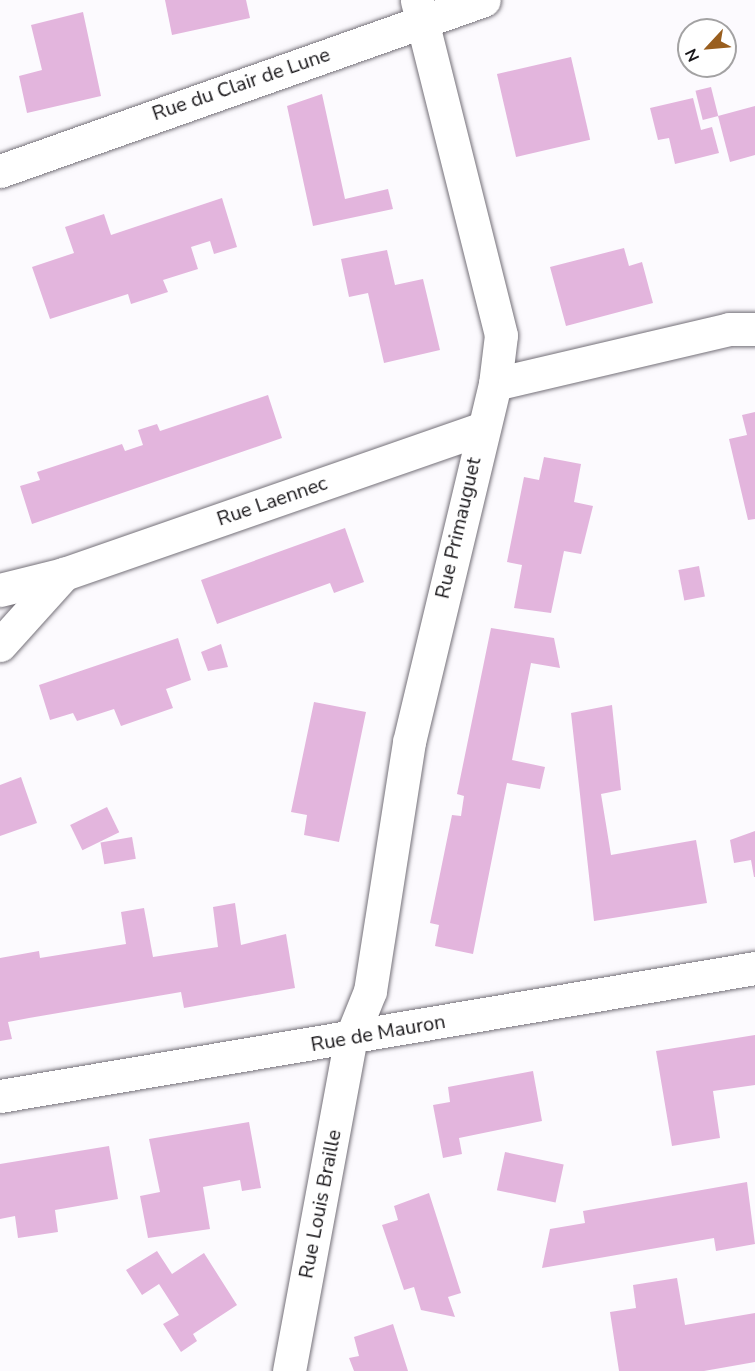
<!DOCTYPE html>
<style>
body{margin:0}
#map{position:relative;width:755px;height:1371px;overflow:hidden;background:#fcfafe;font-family:"Nunito Sans",sans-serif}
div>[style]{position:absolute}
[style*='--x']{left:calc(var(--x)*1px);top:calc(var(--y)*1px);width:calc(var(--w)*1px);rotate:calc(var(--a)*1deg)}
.building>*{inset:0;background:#e3b5dd;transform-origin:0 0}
.roads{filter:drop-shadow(0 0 2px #757179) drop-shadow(0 0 2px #757179)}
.street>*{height:33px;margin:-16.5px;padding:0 16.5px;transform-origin:16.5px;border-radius:16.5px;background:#fff}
span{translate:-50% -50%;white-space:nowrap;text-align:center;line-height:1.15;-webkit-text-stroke:4.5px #fff;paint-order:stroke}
.street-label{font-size:20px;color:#181619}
.north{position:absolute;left:677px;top:18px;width:60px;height:60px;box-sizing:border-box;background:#fff;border:2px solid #a3a2a3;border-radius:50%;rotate:244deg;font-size:16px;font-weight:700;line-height:24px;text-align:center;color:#181619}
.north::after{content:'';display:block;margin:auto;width:21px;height:27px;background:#995e1e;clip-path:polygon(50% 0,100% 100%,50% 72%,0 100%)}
</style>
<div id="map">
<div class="building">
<i style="clip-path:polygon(165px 0,246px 0,250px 18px,172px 35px)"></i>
<i style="clip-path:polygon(83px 12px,101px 96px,27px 113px,19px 76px,42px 70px,31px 25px)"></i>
<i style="left:571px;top:57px;width:85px;height:76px;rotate:77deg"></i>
<i style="left:711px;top:87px;width:30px;height:16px;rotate:76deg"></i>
<i style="clip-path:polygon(322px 94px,345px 199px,388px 189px,393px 209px,313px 226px,287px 106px)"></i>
<i style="clip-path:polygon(693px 98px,701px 130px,712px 127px,719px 153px,675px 164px,669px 138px,658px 140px,650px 108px)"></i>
<i style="clip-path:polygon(755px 106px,755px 155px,730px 162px,718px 116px)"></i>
<i style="clip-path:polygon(222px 198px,237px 247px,214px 254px,210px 241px,191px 247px,198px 269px,163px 280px,168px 292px,131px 304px,128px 294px,50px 319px,32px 267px,74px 253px,65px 227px,104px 214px,111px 235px)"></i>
<i style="clip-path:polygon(624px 248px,629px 266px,642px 262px,653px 303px,566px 326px,550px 267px)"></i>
<i style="clip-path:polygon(387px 250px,395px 285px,423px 279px,440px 350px,384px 363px,368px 293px,349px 297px,341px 259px)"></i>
<i style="clip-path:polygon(268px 395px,282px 438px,32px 524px,20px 486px,40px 480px,37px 472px,122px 444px,125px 451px,143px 445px,138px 430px,157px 424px,160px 431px)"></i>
<i style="clip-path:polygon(755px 412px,755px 519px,748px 520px,729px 439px,747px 435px,742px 415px)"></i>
<i style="clip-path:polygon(544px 457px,581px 464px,574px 502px,593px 506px,581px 554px,564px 551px,551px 613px,514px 608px,522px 565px,507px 562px,524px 477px,539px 480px)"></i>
<i style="clip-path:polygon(345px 528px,364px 582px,334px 593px,330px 583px,217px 624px,201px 580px)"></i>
<i style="left:699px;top:566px;width:31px;height:21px;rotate:79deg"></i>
<i style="clip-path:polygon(491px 628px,554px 638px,560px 668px,531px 663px,512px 760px,545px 767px,540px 789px,507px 783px,473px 954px,435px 946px,439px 925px,430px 923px,452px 815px,461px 816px,464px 796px,457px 794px)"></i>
<i style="clip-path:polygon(178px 638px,191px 680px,166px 689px,173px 708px,121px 726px,114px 709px,77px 721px,73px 713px,50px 720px,39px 685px)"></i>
<i style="clip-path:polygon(221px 644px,228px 667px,208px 671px,201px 652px)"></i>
<i style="clip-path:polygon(314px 702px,366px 712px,339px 842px,304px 835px,307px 815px,291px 812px)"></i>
<i style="clip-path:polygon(612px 705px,621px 790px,601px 794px,611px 855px,696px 840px,707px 903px,594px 921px,571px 713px)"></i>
<i style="clip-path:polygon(21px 777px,37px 823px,0 836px,0 785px)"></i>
<i style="left:107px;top:807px;width:28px;height:41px;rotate:64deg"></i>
<i style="clip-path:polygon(755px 831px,755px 877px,754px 877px,751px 860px,734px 863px,730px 840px)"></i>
<i style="left:132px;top:837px;width:22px;height:32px;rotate:80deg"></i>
<i style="clip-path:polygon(235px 903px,241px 945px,286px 934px,295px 988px,184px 1008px,181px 992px,29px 1018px,8px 1022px,12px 1039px,0 1041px,0 958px,39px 951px,40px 958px,126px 944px,121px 912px,144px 908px,153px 957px,218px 947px,213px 907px)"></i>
<i style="clip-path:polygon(755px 1035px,755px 1085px,713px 1091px,720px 1138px,672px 1146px,656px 1051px)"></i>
<i style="clip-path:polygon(533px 1071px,542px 1121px,459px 1138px,462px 1154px,443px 1158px,433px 1105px,450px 1102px,448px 1087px)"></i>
<i style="clip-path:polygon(249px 1122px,261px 1188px,242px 1191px,240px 1180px,203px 1187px,210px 1229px,148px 1238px,140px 1196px,160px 1192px,149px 1139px)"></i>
<i style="clip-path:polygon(109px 1146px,118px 1199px,55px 1210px,58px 1232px,18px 1238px,15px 1216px,0 1219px,0 1164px)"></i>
<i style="left:505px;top:1152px;width:60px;height:39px;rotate:12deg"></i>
<i style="clip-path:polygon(747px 1182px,755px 1244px,716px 1251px,714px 1238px,542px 1268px,550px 1229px,585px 1223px,583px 1211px)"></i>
<i style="clip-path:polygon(429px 1193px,461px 1293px,448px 1297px,455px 1317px,421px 1310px,414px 1287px,404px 1290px,382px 1225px,398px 1220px,394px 1206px)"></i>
<i style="clip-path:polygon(157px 1251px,172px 1274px,204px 1253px,237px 1305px,193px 1334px,197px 1341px,181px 1352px,163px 1324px,179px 1315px,159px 1284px,142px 1295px,126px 1270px)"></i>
<i style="clip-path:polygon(677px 1278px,685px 1325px,755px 1313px,755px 1362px,704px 1371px,619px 1371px,610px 1312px,636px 1308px,633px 1285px)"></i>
<i style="clip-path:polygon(393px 1324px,408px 1371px,354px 1371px,349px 1358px,359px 1356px,354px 1337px)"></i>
</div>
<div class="roads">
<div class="street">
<i style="--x:0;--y:171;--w:513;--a:-19.46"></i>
<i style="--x:495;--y:384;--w:240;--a:-13.2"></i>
<i style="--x:729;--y:329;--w:26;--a:0"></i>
<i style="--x:0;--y:590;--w:66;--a:-14"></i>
<i style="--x:64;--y:574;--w:441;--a:-19.2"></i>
<i style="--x:0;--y:645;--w:96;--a:-48"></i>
<i style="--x:0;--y:1096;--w:766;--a:-9.62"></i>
<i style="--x:289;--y:1371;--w:339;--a:-79.5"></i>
<i style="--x:351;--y:1038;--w:51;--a:-68"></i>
<i style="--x:370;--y:991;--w:252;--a:-81.1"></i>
<i style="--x:409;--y:742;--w:368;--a:-76.5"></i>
<i style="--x:495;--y:384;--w:49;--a:-83"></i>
<i style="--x:501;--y:335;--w:345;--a:-104.1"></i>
</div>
</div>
<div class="street-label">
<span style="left:241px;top:84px;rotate:-19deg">Rue du Clair de Lune</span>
<span style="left:272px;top:501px;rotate:-19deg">Rue Laennec</span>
<span style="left:458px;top:528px;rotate:-77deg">Rue Primauguet</span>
<span style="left:378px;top:1033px;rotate:-10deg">Rue de Mauron</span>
<span style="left:320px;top:1204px;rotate:-79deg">Rue Louis Braille</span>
</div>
<div class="north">N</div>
</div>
